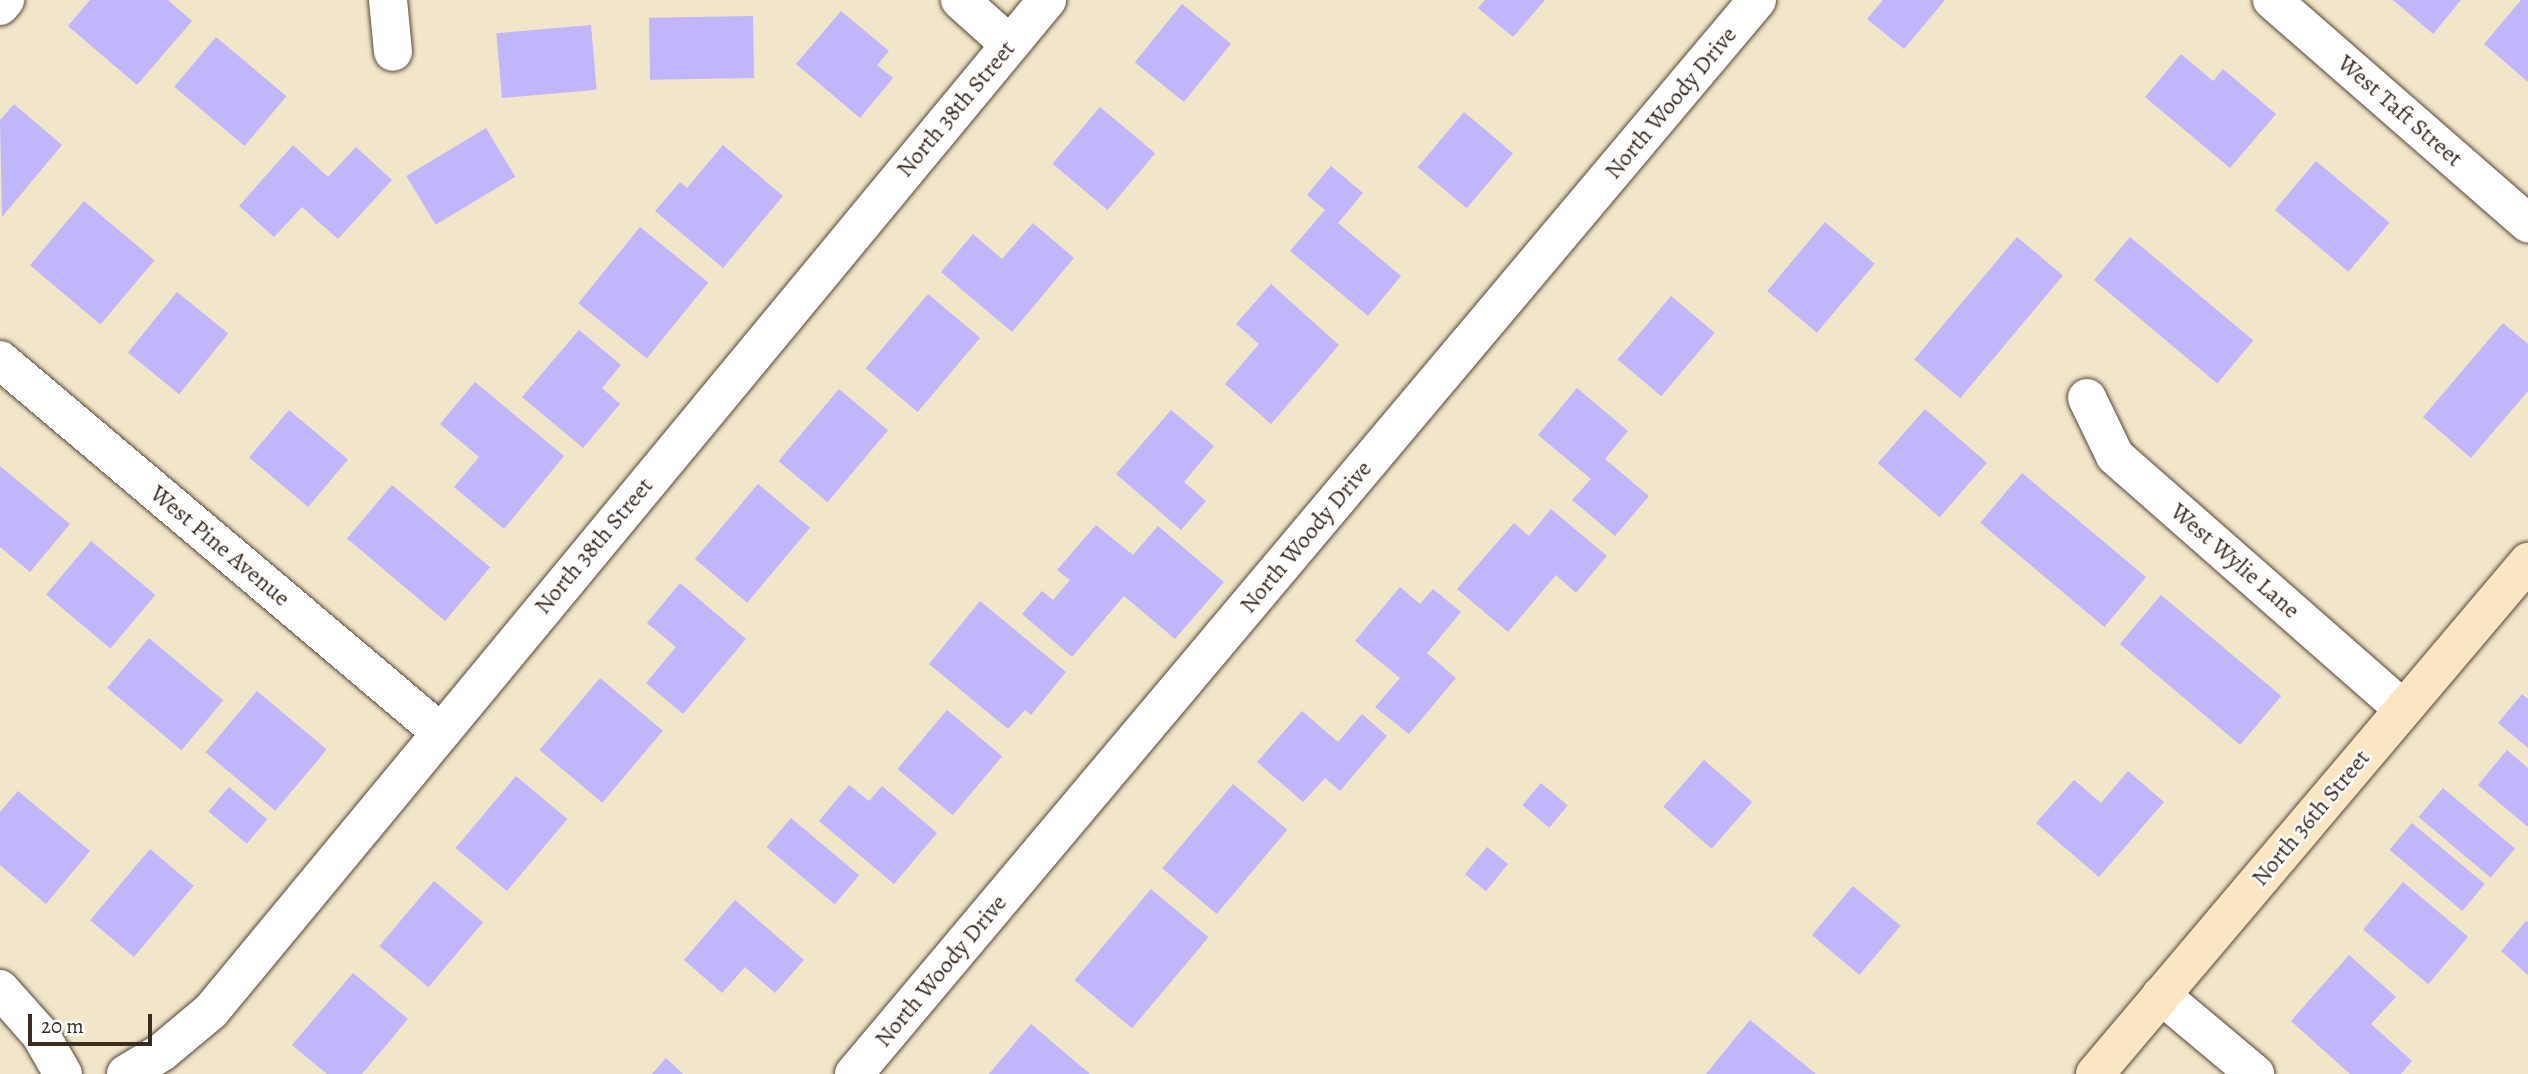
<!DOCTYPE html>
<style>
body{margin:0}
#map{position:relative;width:2528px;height:1074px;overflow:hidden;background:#f1e5ca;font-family:Alegreya,serif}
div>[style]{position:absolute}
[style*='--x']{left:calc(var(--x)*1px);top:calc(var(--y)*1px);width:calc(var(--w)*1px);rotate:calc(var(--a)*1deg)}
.building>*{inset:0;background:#c1b5fc;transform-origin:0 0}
.roads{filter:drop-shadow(0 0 2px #564638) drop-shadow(0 0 2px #564638)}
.street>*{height:38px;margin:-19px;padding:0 19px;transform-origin:19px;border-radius:19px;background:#fff}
.secondary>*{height:38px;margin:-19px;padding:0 19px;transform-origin:19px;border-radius:19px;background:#fbe6c4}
span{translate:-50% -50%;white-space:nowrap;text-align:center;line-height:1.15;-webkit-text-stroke:5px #fff;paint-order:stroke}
.street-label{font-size:24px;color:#3b2a1e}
.scale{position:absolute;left:28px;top:1014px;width:124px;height:32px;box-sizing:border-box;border:4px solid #3b2a1e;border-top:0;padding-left:9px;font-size:21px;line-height:24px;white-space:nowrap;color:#3b2a1e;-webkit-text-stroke:5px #fff;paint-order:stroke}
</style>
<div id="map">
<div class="building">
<i style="clip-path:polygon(90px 0,168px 0,192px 21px,137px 85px,68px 26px)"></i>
<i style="clip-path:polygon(1485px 0,1545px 0,1513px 37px,1478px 8px)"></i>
<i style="clip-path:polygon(1883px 0,1945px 0,1904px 49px,1867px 19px)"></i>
<i style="clip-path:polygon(2393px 0,2461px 0,2433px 34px)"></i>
<i style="clip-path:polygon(2521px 0,2528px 0,2528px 82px,2484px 44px)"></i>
<i style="left:1182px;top:4px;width:63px;height:75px;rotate:39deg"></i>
<i style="clip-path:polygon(841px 11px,889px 51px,877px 65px,893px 78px,860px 118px,796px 64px)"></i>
<i style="left:753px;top:16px;width:62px;height:104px;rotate:89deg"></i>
<i style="left:591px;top:25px;width:65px;height:95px;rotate:85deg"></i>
<i style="left:216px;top:37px;width:92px;height:65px;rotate:40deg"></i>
<i style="clip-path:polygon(2181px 54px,2213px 81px,2223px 69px,2276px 114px,2230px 168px,2145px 97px)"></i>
<i style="clip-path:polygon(14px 104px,62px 145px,2px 217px,0 120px)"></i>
<i style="left:1100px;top:107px;width:72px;height:74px;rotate:40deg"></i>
<i style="left:1464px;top:112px;width:64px;height:72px;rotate:40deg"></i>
<i style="left:486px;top:128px;width:57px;height:93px;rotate:59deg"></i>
<i style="clip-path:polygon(293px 145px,328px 177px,356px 147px,392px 180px,338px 239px,302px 207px,274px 237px,239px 206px)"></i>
<i style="clip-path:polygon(723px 145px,783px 196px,723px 268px,655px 211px,680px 182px,687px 188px)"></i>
<i style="left:2316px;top:161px;width:96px;height:64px;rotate:40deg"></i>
<i style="clip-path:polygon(1331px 166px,1363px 193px,1338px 223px,1401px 276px,1368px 316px,1290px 251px,1325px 210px,1307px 195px)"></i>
<i style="left:84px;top:201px;width:92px;height:84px;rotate:40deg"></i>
<i style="left:1825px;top:222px;width:65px;height:90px;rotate:40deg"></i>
<i style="clip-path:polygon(1033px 223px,1074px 258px,1012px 332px,941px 272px,973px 234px,1002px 259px)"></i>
<i style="left:640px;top:227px;width:88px;height:98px;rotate:39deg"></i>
<i style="left:2017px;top:237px;width:60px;height:160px;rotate:40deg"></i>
<i style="left:2130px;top:237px;width:161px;height:56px;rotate:40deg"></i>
<i style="clip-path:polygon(1271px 284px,1339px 345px,1271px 424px,1225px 384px,1259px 344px,1236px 324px)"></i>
<i style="left:177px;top:292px;width:66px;height:78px;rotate:39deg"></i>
<i style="left:928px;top:294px;width:68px;height:97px;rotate:40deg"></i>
<i style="left:1671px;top:296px;width:57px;height:83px;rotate:40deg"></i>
<i style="clip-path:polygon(2503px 323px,2528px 344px,2528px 391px,2471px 458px,2423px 417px)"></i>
<i style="clip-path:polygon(579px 330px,621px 365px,602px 388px,620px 404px,583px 448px,522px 397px)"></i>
<i style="clip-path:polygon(475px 382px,564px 456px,504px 529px,454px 487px,479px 457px,440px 424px)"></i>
<i style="clip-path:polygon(1577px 388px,1628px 431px,1605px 459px,1649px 496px,1615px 536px,1572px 500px,1591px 479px,1538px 435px)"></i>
<i style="left:839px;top:389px;width:64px;height:94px;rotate:40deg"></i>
<i style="left:1925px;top:409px;width:82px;height:72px;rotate:41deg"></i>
<i style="left:289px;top:410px;width:77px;height:62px;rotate:40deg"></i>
<i style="clip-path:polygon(1171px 410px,1214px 446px,1184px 482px,1206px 501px,1181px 530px,1116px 474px)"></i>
<i style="clip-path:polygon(0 466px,70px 524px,30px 572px,0 547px)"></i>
<i style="left:2022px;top:473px;width:162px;height:65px;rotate:40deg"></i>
<i style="left:758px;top:484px;width:68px;height:98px;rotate:40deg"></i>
<i style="left:392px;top:485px;width:128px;height:70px;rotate:40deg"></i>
<i style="clip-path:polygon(1551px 509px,1607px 556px,1576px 593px,1556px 575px,1508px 632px,1457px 589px,1514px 523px,1529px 536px)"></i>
<i style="clip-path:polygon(1096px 525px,1133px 555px,1158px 526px,1224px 582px,1175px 639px,1124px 596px,1072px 657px,1022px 614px,1042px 591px,1053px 600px,1070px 580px,1057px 570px)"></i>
<i style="left:91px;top:541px;width:84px;height:70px;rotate:40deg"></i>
<i style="clip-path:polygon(680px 583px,746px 639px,683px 714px,646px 683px,676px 647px,647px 623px)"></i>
<i style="clip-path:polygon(1400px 587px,1420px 604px,1433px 589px,1461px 612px,1427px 653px,1456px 678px,1409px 734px,1375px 707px,1400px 678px,1355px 641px)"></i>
<i style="left:2161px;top:595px;width:157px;height:64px;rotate:40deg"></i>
<i style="clip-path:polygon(980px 601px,1066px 672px,1031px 715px,1025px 710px,1008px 729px,929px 664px)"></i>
<i style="left:149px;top:638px;width:97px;height:65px;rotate:40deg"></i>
<i style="left:600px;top:678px;width:82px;height:94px;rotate:40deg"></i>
<i style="left:257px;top:691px;width:91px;height:80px;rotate:40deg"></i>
<i style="clip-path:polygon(2522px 694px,2528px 699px,2528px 748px,2498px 723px)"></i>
<i style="left:947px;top:710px;width:72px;height:77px;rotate:40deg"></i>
<i style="clip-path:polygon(1302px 711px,1338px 742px,1362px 714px,1387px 736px,1340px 791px,1325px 778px,1303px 802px,1257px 762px)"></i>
<i style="clip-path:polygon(2507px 750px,2528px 768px,2528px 827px,2478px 785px)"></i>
<i style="left:1704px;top:760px;width:64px;height:62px;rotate:41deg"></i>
<i style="clip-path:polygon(2128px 771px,2164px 802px,2099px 877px,2036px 823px,2074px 780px,2101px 803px)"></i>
<i style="left:516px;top:776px;width:67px;height:94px;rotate:40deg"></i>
<i style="left:1541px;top:783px;width:35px;height:29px;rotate:40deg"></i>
<i style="left:1233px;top:784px;width:71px;height:110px;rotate:40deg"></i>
<i style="clip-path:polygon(849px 785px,869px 801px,882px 786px,937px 833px,894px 884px,819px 821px)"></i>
<i style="left:229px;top:787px;width:50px;height:32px;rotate:40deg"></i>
<i style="left:2443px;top:788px;width:94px;height:38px;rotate:40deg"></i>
<i style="clip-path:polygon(18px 791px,90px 851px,46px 904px,0 865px,0 812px)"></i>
<i style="left:791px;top:818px;width:89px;height:38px;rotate:40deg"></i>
<i style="left:2412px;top:823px;width:95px;height:35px;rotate:40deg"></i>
<i style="left:1487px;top:847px;width:27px;height:35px;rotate:39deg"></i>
<i style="left:150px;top:849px;width:57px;height:93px;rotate:40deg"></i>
<i style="left:434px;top:881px;width:64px;height:85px;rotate:40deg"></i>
<i style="left:2403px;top:882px;width:85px;height:62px;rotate:40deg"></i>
<i style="left:1853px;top:886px;width:62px;height:64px;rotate:40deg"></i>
<i style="left:1151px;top:889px;width:75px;height:119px;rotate:40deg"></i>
<i style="clip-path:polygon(735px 900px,804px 960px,775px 993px,745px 967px,722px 993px,684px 960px)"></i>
<i style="clip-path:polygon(2526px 921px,2528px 922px,2528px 975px,2501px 951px)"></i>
<i style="clip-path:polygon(2349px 955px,2396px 997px,2371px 1024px,2412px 1061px,2401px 1074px,2350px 1074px,2291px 1021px)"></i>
<i style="clip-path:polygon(353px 973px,408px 1019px,362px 1074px,327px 1074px,292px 1045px)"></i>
<i style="clip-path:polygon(1750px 1020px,1816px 1074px,1706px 1074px)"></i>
<i style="clip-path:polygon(1031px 1024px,1090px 1074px,989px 1074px)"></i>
<i style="clip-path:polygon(666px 1058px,683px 1074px,652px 1074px)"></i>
</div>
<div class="roads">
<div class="street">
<i style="--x:388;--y:0;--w:52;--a:84.5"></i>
<i style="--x:960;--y:0;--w:66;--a:41.9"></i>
<i style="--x:2272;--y:0;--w:340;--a:41.1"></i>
<i style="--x:0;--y:6;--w:8;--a:-50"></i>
<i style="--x:0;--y:360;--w:576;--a:40.21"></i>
<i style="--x:2087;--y:398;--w:64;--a:64.2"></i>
<i style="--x:2115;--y:456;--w:383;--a:41.3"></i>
<i style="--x:0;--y:989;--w:60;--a:48.4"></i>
<i style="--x:40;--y:1034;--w:46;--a:60.1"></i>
<i style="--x:2161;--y:995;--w:123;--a:40"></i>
<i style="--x:126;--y:1074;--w:42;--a:-31.4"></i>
<i style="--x:162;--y:1052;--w:64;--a:-39.9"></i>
<i style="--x:211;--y:1011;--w:1312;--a:-50.41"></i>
<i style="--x:854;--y:1074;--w:1403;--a:-49.94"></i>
</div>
<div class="secondary">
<i style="--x:2095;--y:1074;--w:671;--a:-49.78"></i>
</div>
</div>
<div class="street-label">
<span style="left:1671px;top:103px;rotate:-50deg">North Woody Drive</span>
<span style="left:956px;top:109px;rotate:-50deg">North 38th Street</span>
<span style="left:2400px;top:111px;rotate:41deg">West Taft Street</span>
<span style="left:1306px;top:537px;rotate:-50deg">North Woody Drive</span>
<span style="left:220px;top:546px;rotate:40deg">West Pine Avenue</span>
<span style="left:594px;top:546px;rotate:-50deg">North 38th Street</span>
<span style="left:2235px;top:561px;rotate:41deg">West Wylie Lane</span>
<span style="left:2311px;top:818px;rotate:-50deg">North 36th Street</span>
<span style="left:941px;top:971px;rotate:-50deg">North Woody Drive</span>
</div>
<div class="scale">20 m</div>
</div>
